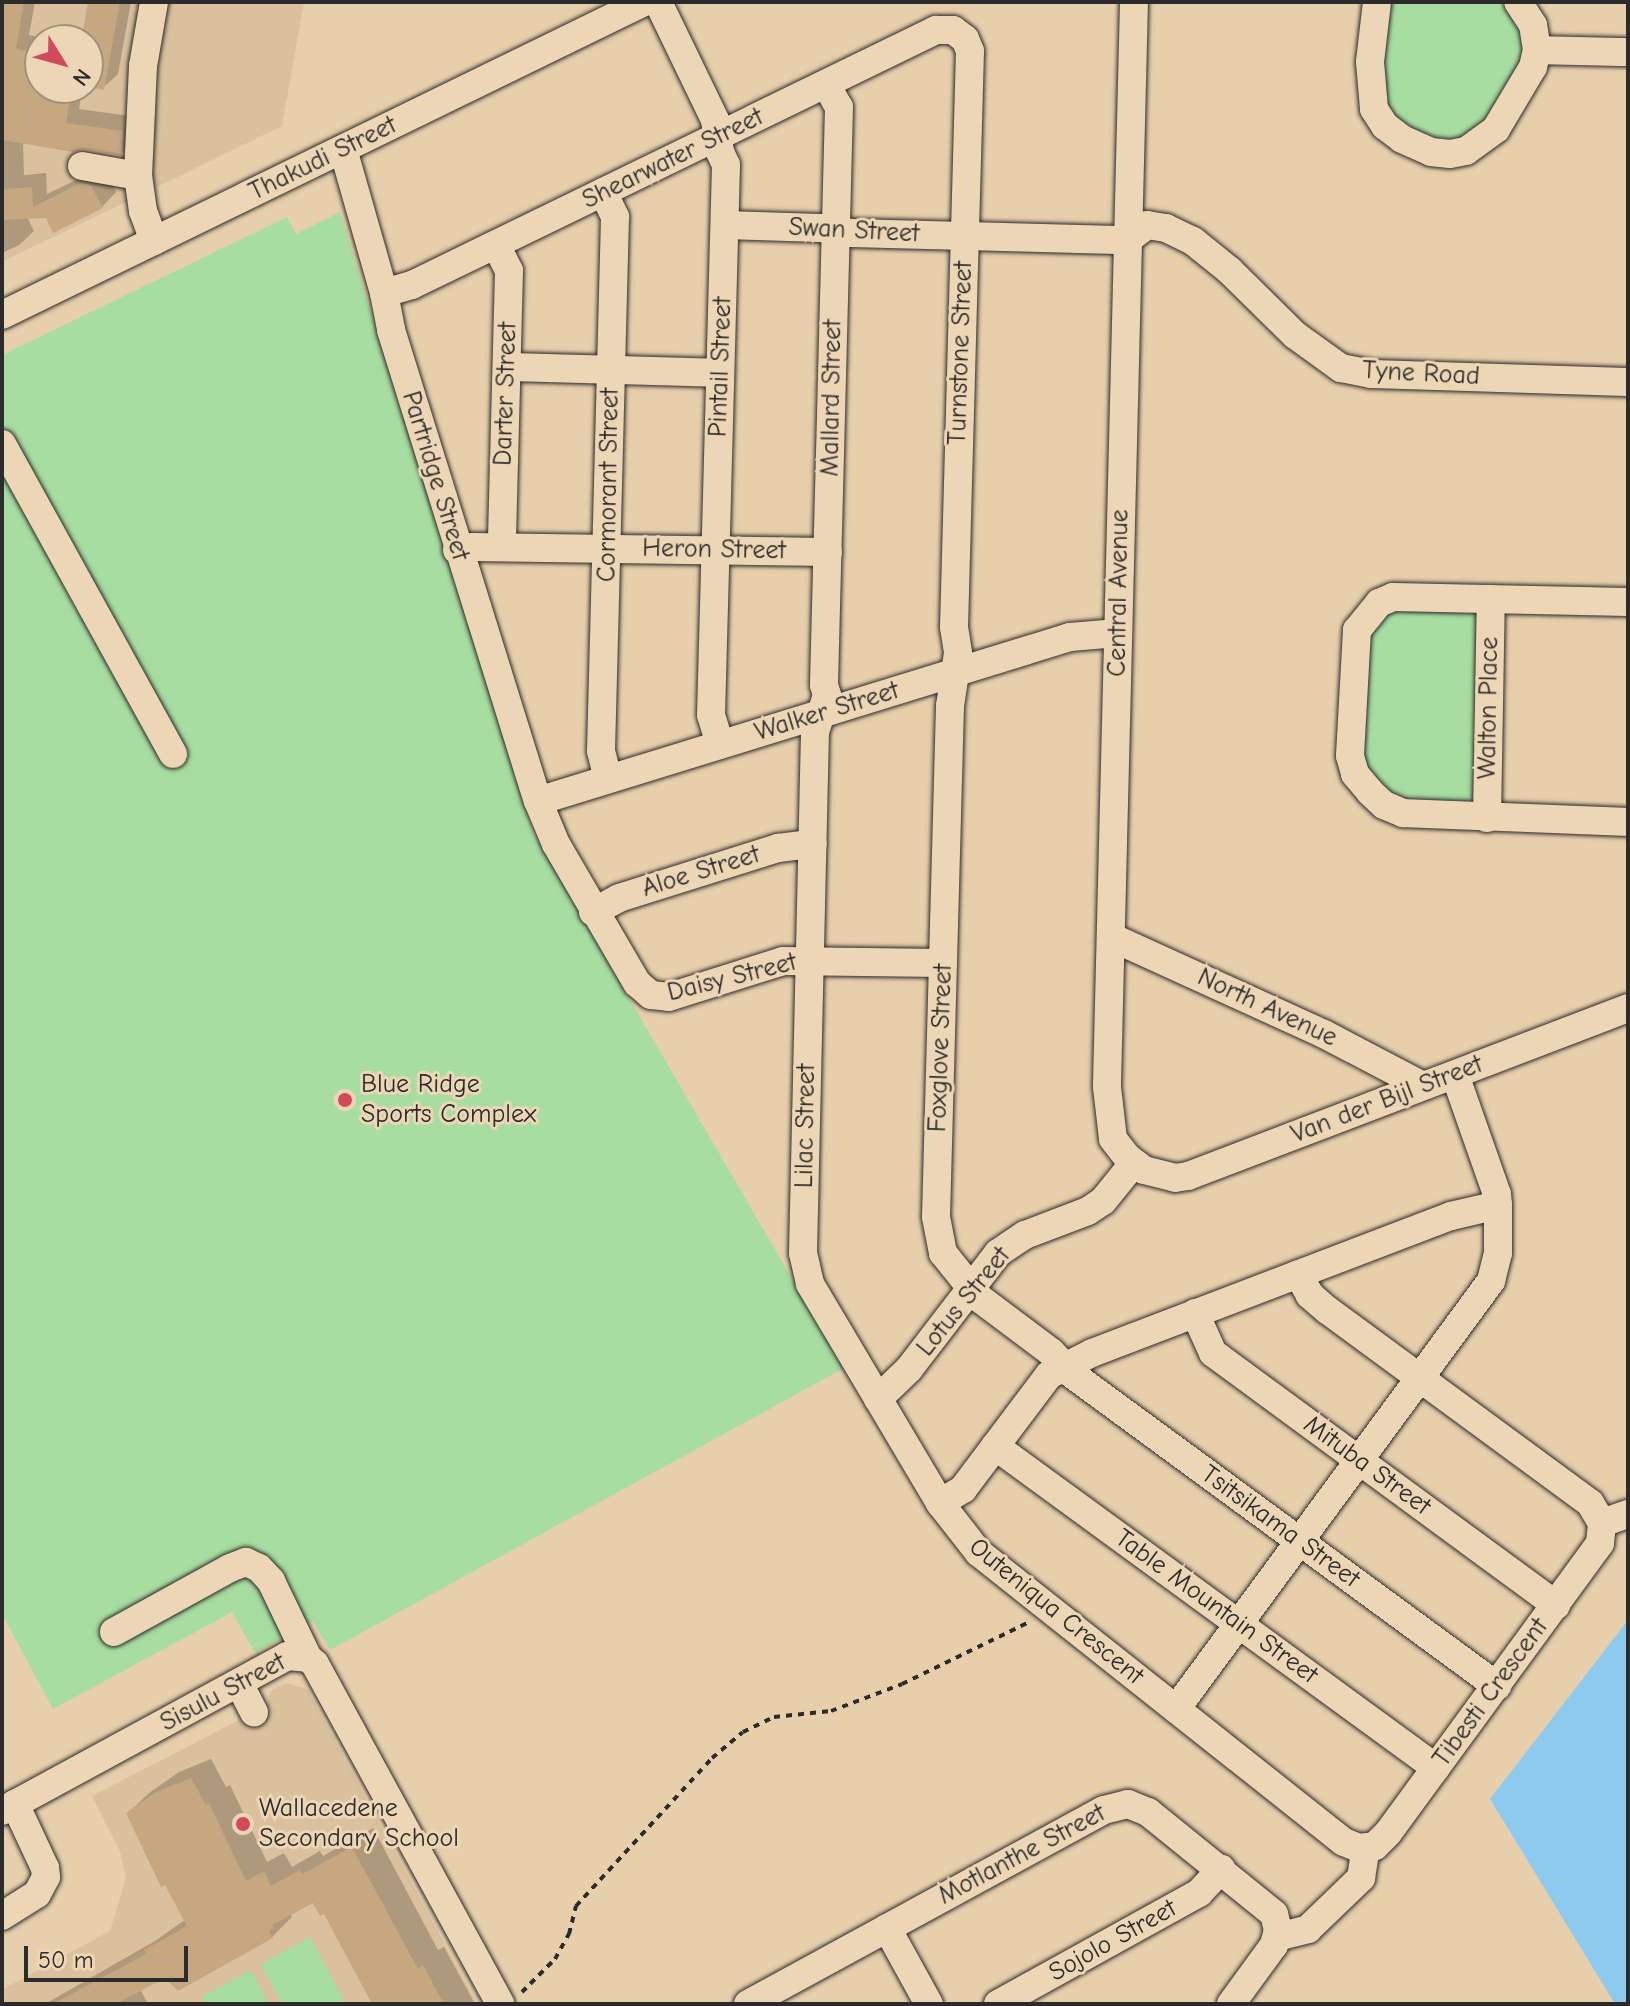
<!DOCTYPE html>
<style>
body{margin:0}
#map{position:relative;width:1630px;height:2006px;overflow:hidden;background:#e8cfac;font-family:"Comic Neue",sans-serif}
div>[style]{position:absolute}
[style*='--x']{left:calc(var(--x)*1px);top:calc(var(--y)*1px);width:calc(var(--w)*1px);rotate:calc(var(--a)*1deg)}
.built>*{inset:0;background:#dac09c}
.green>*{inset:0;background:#a7dda0}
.water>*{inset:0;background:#8dcaee}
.shadow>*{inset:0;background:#0003}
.building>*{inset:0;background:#c6a77f}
.path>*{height:4px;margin-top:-2px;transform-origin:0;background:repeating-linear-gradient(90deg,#2b2b2b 0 6px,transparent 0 12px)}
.roads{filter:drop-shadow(0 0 2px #2b2b2b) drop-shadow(0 0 2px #2b2b2b)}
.minor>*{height:28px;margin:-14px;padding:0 14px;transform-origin:14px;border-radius:14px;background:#edd6b5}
.dots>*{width:22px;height:22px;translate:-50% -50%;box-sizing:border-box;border:4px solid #edd6b5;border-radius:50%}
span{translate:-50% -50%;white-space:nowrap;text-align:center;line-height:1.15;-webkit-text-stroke:6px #edd6b5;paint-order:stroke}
.street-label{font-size:26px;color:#2b2b2b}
.poi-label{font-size:26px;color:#2b2b2b}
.left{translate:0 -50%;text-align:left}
.frame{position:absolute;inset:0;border:4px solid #2b2b2b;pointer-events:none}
.north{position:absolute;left:24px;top:24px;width:80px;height:80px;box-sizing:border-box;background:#edd6b5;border:2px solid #9f927e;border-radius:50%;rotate:127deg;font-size:22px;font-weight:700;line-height:32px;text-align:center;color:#2b2b2b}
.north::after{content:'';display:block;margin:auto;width:28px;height:36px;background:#d1495b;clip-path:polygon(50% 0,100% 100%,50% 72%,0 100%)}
.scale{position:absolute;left:24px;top:1946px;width:164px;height:36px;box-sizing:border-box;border:4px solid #2b2b2b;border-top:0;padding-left:10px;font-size:24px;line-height:28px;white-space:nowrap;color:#2b2b2b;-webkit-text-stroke:6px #edd6b5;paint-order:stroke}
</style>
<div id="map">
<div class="built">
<i style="clip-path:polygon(evenodd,2px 2px,304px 2px,282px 126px,2px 262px,2px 2px,40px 40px,88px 40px,88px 88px,40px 88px,40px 40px)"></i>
<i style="clip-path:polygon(286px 1683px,307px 1689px,477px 2004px,2px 2004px,2px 1990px,110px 1931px,126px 1878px,120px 1851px,92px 1796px,264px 1707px,271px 1691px)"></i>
</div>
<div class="green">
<i style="clip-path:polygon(1384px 2px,1504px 2px,1522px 24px,1530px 51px,1480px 128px,1463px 137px,1444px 140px,1410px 129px,1392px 114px,1382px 93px)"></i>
<i style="clip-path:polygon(340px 212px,533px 833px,844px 1368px,330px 1650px,313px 1621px,255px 1653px,232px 1612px,53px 1709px,2px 1614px,2px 355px,287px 217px,296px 234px)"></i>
<i style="clip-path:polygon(1468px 608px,1477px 614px,1477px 791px,1465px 805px,1398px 801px,1375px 785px,1361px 754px,1363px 672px,1373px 623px,1393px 609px)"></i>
<i style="clip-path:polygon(310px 1937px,346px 2004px,282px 2004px,261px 1964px)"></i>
<i style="clip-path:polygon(251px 1970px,269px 2004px,207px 2004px,202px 1996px)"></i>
</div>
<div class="water">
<i style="clip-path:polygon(1628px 1620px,1628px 2004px,1615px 2004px,1490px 1799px)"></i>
</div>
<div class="shadow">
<i style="clip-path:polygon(2px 2px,35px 2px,29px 35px,56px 40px,40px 40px,40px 88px,83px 88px,79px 109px,137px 117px,136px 139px,121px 154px,23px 141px,24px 175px,46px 173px,47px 194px,97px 170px,106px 171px,116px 192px,102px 207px,27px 217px,34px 231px,19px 245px,2px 253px)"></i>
<i style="clip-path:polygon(90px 2px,131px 2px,118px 74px,103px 88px,88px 85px,88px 40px,83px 40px)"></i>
<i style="clip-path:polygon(211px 1759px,226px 1787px,230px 1785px,267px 1862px,284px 1853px,292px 1867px,320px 1851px,323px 1856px,373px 1828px,438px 1950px,444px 1947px,475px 2004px,374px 2004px,325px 1912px,313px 1900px,290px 1913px,292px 1917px,272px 1937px,166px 1975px,140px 1989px,148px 2004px,45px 2004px,155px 1941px,186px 1919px,128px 1813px,149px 1793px,179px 1772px)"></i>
</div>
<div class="building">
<i style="clip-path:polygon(2px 2px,24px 2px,16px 49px,40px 54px,40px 88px,72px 88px,66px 123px,123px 131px,122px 156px,85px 149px,73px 152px,2px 140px)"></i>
<i style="clip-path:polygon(88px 2px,120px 2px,104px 90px,88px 87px,88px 40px,81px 40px)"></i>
<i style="clip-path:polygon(81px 183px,91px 185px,103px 208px,53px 233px,46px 218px,2px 220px,2px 189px,32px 187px,33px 207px)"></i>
<i style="clip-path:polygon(191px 1778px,206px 1805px,209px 1803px,246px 1881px,264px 1871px,271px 1886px,300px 1870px,302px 1874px,352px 1847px,418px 1969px,423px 1965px,444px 2004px,372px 2004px,324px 1914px,320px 1916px,313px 1903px,272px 1925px,274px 1928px,269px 1931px,273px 1938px,178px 1991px,165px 1978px,116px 2004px,53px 2004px,146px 1954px,144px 1950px,187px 1926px,165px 1885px,161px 1887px,126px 1813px,156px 1792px)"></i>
</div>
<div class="path">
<i style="--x:522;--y:1992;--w:47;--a:-45"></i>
<i style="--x:555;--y:1959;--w:29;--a:-61"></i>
<i style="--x:569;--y:1934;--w:29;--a:-76"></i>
<i style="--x:576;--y:1906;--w:201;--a:-47.4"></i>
<i style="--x:712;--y:1758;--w:40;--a:-40"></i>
<i style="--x:743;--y:1732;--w:34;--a:-26"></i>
<i style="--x:774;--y:1717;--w:57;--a:-6"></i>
<i style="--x:831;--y:1711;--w:76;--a:-20.8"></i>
<i style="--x:902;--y:1684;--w:141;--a:-26"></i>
</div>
<div class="roads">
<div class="minor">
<i style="--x:658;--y:2;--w:131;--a:64.2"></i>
<i style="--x:715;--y:120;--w:32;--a:81"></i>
<i style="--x:720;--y:152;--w:14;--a:65"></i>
<i style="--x:726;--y:165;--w:550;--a:91.56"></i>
<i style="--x:711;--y:715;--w:31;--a:73"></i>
<i style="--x:1134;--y:2;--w:1085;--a:91.43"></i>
<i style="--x:1107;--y:1087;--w:52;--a:83.4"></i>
<i style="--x:1113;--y:1139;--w:24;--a:52"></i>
<i style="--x:1128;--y:1158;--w:20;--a:37"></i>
<i style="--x:1144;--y:1170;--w:32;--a:14"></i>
<i style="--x:1175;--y:1178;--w:13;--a:-9"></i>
<i style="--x:1188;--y:1176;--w:471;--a:-20.9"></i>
<i style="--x:1377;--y:2;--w:60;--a:96.7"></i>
<i style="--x:1370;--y:62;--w:47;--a:85.1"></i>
<i style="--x:1374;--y:109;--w:20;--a:57"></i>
<i style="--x:1385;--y:126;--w:21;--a:37"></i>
<i style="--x:1402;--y:139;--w:32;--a:24"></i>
<i style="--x:1431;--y:152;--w:19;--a:6"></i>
<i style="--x:1450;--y:154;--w:16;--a:-11"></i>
<i style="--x:1466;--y:151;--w:37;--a:-36"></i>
<i style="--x:1496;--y:129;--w:72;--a:-59.2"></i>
<i style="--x:1533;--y:67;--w:17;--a:-77"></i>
<i style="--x:1537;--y:50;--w:25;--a:-99"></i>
<i style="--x:1533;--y:25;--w:27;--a:-123"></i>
<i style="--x:1537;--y:50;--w:91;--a:1.3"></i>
<i style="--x:826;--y:84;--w:26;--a:61"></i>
<i style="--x:839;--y:107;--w:578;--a:91.49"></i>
<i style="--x:824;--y:685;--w:10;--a:73"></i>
<i style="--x:827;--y:695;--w:39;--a:108"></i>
<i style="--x:815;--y:732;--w:521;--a:91.32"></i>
<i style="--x:803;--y:1253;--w:32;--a:77"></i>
<i style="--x:810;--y:1284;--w:255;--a:59.3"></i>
<i style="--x:343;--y:149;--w:150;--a:74.1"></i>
<i style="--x:384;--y:293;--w:38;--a:79"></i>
<i style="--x:391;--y:330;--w:493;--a:72.7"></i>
<i style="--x:538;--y:801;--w:47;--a:67.3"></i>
<i style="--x:556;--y:844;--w:161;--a:59.8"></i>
<i style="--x:637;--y:983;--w:18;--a:41"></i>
<i style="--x:651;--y:995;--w:18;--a:6"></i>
<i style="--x:669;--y:997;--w:120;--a:-17.5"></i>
<i style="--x:783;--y:961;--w:160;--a:0.7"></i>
<i style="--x:82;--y:166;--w:57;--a:10.1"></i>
<i style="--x:603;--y:192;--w:28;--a:64"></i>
<i style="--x:615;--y:217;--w:534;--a:91.5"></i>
<i style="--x:601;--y:751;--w:29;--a:76"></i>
<i style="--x:725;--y:225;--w:95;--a:1.8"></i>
<i style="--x:820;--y:228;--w:31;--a:9"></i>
<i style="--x:851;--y:233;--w:276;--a:1.5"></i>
<i style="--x:1127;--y:240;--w:25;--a:-37"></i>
<i style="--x:1147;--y:225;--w:19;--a:9"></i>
<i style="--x:1166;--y:228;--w:30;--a:26"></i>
<i style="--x:1193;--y:241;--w:48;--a:39"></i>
<i style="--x:1230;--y:271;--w:91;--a:44.6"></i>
<i style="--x:1295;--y:335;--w:57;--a:35.7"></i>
<i style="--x:1341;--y:368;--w:31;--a:11"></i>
<i style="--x:1371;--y:374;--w:257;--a:1.8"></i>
<i style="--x:154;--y:241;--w:32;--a:-110"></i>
<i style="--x:143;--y:211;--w:35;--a:-98"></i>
<i style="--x:138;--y:176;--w:110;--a:-87.4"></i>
<i style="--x:143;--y:66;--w:65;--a:-80.2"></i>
<i style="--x:496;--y:245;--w:29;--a:63"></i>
<i style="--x:509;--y:271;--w:276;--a:91.5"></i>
<i style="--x:384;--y:293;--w:29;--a:-16"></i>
<i style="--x:412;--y:285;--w:583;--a:-25.95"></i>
<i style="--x:936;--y:30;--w:17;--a:0"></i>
<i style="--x:953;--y:30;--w:15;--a:37"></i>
<i style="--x:965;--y:39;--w:13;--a:67"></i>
<i style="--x:970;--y:51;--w:576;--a:91.59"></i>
<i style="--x:954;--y:627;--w:26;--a:81"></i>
<i style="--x:958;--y:653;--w:54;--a:98.6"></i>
<i style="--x:950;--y:706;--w:511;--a:91.57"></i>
<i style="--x:936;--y:1217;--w:37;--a:79"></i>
<i style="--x:943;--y:1253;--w:58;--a:51.3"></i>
<i style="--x:979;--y:1298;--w:90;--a:36.9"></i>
<i style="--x:1051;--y:1352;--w:32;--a:46"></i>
<i style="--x:1073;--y:1375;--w:526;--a:36.26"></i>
<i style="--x:2;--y:315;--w:714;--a:-25.99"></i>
<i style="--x:507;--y:367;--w:213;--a:1.6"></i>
<i style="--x:2;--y:444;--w:354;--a:61.1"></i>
<i style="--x:457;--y:550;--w:16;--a:-11"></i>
<i style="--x:473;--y:547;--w:355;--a:0.8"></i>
<i style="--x:1628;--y:602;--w:235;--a:-178.8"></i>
<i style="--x:1393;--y:597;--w:15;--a:157"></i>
<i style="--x:1379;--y:603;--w:35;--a:129"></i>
<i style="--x:1357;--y:630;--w:126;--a:93.2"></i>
<i style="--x:1350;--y:756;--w:19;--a:74"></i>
<i style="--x:1355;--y:774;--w:23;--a:50"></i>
<i style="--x:1370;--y:792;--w:19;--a:43"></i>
<i style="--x:1384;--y:805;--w:21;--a:23"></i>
<i style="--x:1403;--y:813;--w:225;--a:2.3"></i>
<i style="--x:538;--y:801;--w:557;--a:-17.13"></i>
<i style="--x:1070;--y:637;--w:48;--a:-4.8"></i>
<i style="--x:1487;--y:818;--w:219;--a:-89"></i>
<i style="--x:593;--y:912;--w:30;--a:-28"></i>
<i style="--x:619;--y:898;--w:167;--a:-17.5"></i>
<i style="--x:778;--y:848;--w:35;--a:-7"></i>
<i style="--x:1111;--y:937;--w:234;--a:24.5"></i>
<i style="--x:1324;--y:1034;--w:110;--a:27.7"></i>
<i style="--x:1455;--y:1075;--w:126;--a:70.6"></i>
<i style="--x:1497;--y:1194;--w:11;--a:85"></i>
<i style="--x:1498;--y:1205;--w:48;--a:90"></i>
<i style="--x:1498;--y:1253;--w:29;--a:104"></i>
<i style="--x:1491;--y:1281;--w:531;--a:126.35"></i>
<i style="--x:1176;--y:1709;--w:251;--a:-141.6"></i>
<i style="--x:979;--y:1553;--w:63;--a:-128"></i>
<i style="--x:940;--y:1503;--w:27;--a:-31"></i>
<i style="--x:963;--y:1489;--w:143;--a:-53"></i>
<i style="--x:1049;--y:1375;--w:48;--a:-27.1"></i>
<i style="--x:1092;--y:1353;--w:384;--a:-20.9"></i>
<i style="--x:1451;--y:1216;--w:48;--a:-13.2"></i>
<i style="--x:1195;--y:1313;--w:44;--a:65.8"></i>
<i style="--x:1213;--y:1353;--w:426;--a:36.3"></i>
<i style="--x:878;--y:1399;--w:43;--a:-44.1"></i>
<i style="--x:909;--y:1369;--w:146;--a:-52.5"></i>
<i style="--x:998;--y:1253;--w:32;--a:-34"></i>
<i style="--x:1025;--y:1235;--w:67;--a:-20.9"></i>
<i style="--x:1088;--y:1211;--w:18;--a:-34"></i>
<i style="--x:1103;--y:1201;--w:48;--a:-51"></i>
<i style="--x:995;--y:1446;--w:546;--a:36.14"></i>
<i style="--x:1602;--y:1523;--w:28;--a:-19"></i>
<i style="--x:114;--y:1632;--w:132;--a:-28.9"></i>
<i style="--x:230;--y:1568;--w:17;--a:-21"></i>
<i style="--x:246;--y:1562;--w:14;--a:25"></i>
<i style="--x:259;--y:1568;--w:18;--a:47"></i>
<i style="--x:271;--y:1581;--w:85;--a:64.3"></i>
<i style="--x:239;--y:1683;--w:33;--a:63"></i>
<i style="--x:1176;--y:1709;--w:214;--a:38.4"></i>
<i style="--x:1344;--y:1842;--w:16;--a:22"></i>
<i style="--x:1359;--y:1848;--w:16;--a:-7"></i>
<i style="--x:1375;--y:1846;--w:18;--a:-45"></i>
<i style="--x:1388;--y:1833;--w:359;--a:-53.8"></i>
<i style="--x:1600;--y:1543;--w:20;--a:-84"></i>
<i style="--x:1602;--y:1523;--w:23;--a:-121"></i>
<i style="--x:1590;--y:1503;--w:326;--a:-143.7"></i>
<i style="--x:1327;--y:1310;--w:23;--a:-139"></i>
<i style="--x:1310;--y:1295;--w:24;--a:-120"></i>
<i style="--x:2;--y:1811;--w:324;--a:-28.5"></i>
<i style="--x:287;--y:1656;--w:21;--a:5"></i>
<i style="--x:308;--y:1658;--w:9;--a:41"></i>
<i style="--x:315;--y:1664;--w:387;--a:61.4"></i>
<i style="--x:2;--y:1916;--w:41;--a:-32.2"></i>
<i style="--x:37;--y:1894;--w:19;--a:-62"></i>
<i style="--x:46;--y:1877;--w:9;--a:-96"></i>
<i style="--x:45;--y:1868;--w:71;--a:-115.1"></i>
<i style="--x:887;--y:1928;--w:87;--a:61.1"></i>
<i style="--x:1277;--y:1937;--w:32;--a:-14"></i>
<i style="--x:1308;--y:1929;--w:74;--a:-43.9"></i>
<i style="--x:1361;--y:1878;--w:30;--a:-81"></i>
<i style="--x:748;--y:2004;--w:405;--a:-28.6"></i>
<i style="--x:1104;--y:1810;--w:25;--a:-14"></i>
<i style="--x:1128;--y:1804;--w:22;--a:22"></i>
<i style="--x:1148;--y:1812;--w:162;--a:39"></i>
<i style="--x:1274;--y:1914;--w:16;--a:76"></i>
<i style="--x:1278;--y:1930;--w:16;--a:105"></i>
<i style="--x:1274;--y:1945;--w:73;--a:126.1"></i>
<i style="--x:998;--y:2004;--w:230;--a:-28.9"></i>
<i style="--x:1199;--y:1893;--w:33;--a:-47"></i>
</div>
</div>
<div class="dots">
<i style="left:345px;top:1100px;background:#d1495b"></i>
<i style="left:243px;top:1824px;background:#d1495b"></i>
</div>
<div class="street-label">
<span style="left:323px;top:159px;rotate:-26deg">Thakudi Street</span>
<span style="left:673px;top:159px;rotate:-26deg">Shearwater Street</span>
<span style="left:854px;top:231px;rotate:3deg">Swan Street</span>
<span style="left:961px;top:353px;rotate:-88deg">Turnstone Street</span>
<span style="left:721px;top:367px;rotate:-88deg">Pintail Street</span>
<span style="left:1421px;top:374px;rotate:3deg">Tyne Road</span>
<span style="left:506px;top:394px;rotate:-88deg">Darter Street</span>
<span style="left:832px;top:398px;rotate:-89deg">Mallard Street</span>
<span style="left:435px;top:476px;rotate:73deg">Partridge Street</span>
<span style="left:609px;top:485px;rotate:-89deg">Cormorant Street</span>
<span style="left:714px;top:550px;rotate:1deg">Heron Street</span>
<span style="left:1119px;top:593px;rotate:-89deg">Central Avenue</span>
<span style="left:1489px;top:708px;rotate:-89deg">Walton Place</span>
<span style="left:827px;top:712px;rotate:-17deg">Walker Street</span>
<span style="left:701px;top:872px;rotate:-17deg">Aloe Street</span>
<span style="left:732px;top:978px;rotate:-14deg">Daisy Street</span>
<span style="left:1267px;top:1008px;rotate:25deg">North Avenue</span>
<span style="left:941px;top:1048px;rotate:-88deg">Foxglove Street</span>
<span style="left:1387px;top:1100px;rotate:-21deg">Van der Bijl Street</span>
<span style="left:806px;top:1126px;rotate:-89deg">Lilac Street</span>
<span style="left:964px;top:1302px;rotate:-51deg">Lotus Street</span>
<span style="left:1367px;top:1466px;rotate:36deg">Mituba Street</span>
<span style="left:1280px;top:1527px;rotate:36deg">Tsitsikama Street</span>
<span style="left:1216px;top:1607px;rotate:36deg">Table Mountain Street</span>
<span style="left:1056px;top:1612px;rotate:39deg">Outeniqua Crescent</span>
<span style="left:223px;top:1693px;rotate:-28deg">Sisulu Street</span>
<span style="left:1491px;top:1693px;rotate:-54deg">Tibesti Crescent</span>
<span style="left:1022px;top:1855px;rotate:-28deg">Motlanthe Street</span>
<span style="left:1113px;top:1941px;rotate:-29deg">Sojolo Street</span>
</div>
<div class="poi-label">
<span class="left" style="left:361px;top:1100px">Blue Ridge<br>Sports Complex</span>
<span class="left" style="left:259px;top:1824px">Wallacedene<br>Secondary School</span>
</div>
<div class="frame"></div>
<div class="north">N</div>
<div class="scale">50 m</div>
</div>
